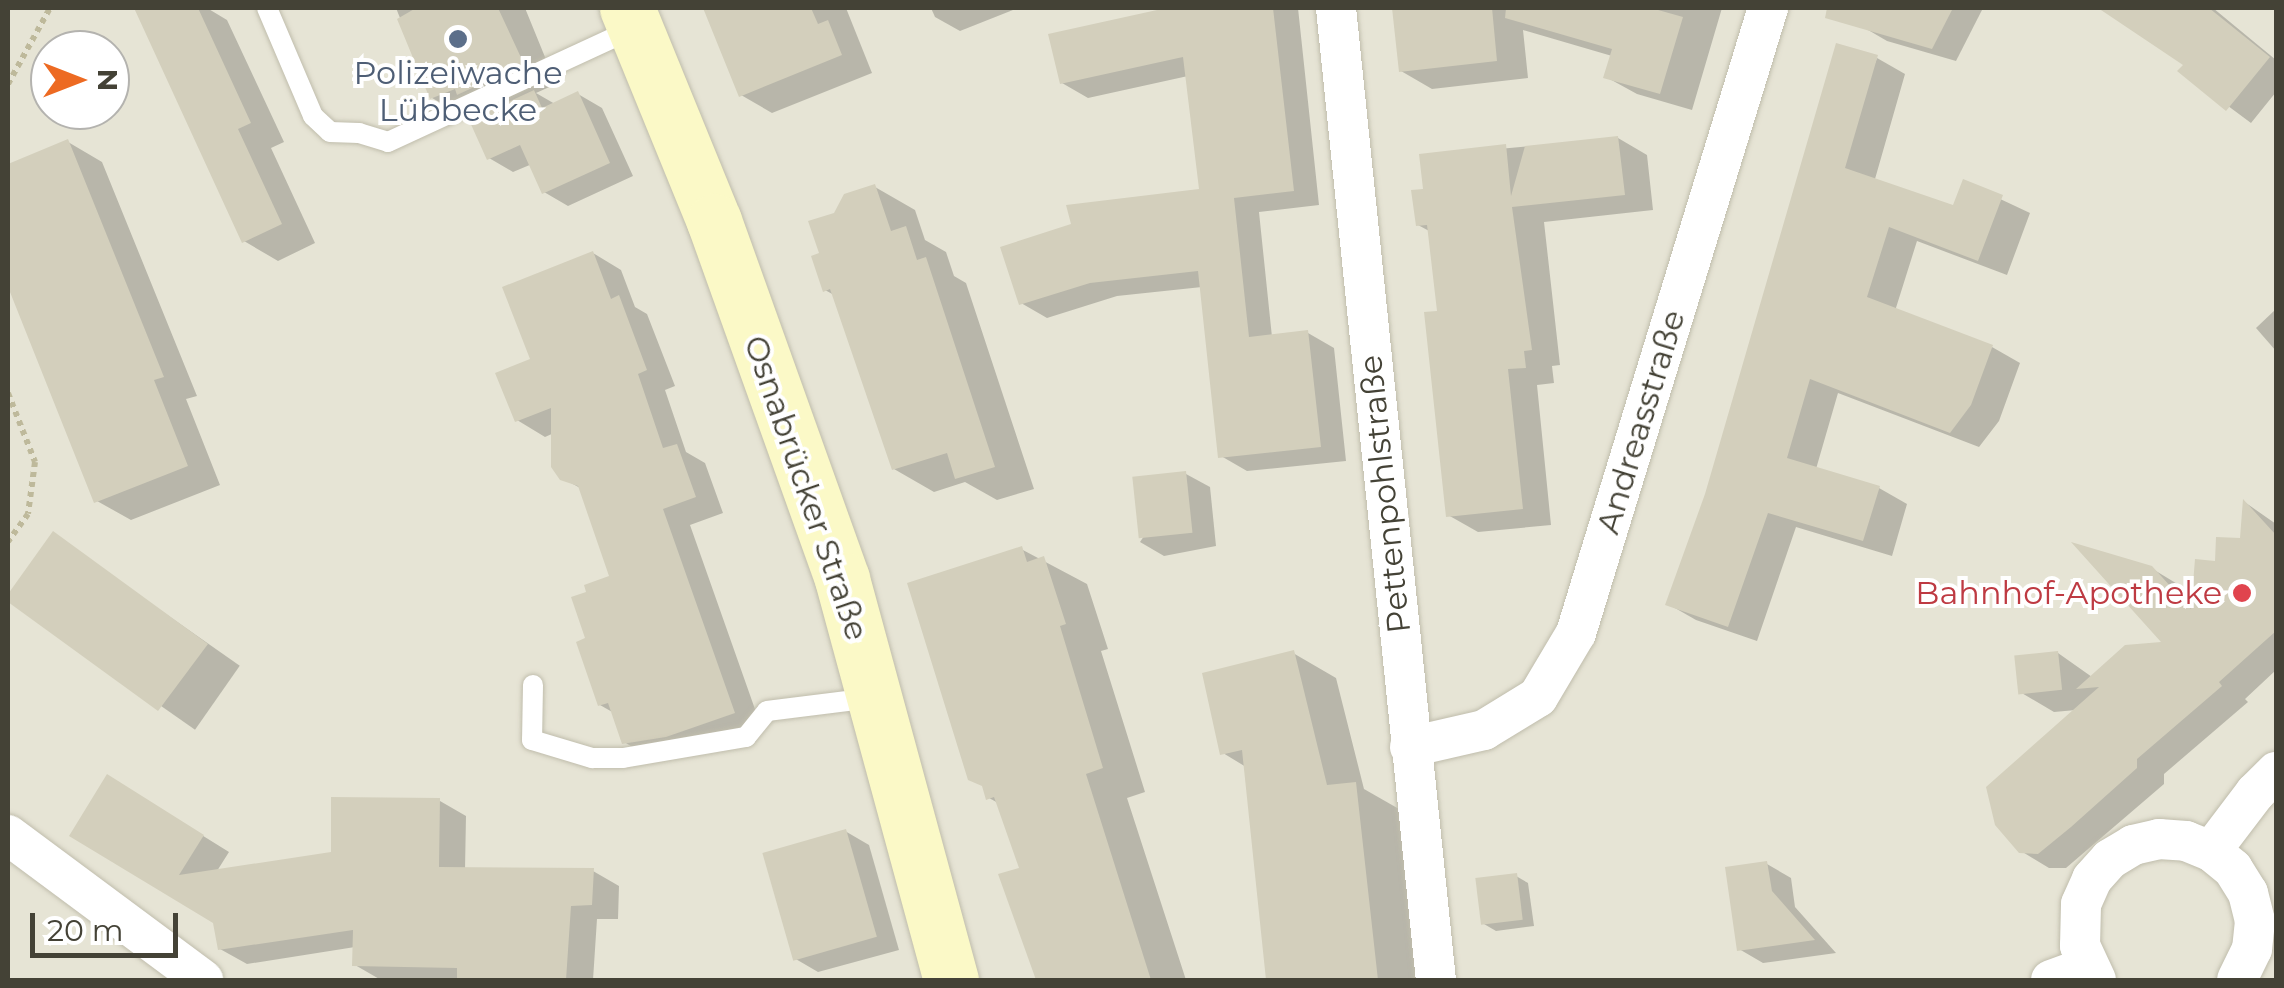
<!DOCTYPE html>
<meta charset="utf-8">
<style>
body{margin:0}
#map{position:relative;width:2284px;height:988px;overflow:hidden;background:#f2f1e6;font-family:Montserrat,sans-serif}
div>[style]{position:absolute}
[style*='--x']{left:calc(var(--x)*1px);top:calc(var(--y)*1px);width:calc(var(--w)*1px);rotate:calc(var(--a)*1deg)}
.residential>*{inset:0;background:#e6e4d5}
.shadow>*{inset:0;background:#0003;transform-origin:0 0}
.building>*{inset:0;background:#d3cfbc;transform-origin:0 0}
.path>*{height:6px;margin-top:-3px;transform-origin:0;background:repeating-linear-gradient(90deg,#beb99b 0 5px,transparent 0 10px)}
.roads{filter:drop-shadow(0 0 2px #c0bdac) drop-shadow(0 0 2px #c0bdac)}
.lane>*{height:20px;margin:-10px;padding:0 10px;transform-origin:10px;border-radius:10px;background:#fff}
.street>*{height:40px;margin:-20px;padding:0 20px;transform-origin:20px;border-radius:20px;background:#fff}
.secondary>*{height:55px;margin:-27.5px;padding:0 27.5px;transform-origin:27.5px;border-radius:27.5px;background:#fbf9c7}
.dots>*{width:28px;height:28px;translate:-50% -50%;box-sizing:border-box;border:5px solid #fff;border-radius:50%}
span{translate:-50% -50%;white-space:nowrap;text-align:center;line-height:1.15;-webkit-text-stroke:8px #fff;paint-order:stroke}
.service-label{font-size:32px;color:#4e5e75}
.street-label{font-size:32px;color:#444236}
.health-label{font-size:32px;color:#be3a42}
.right{translate:-100% -50%;text-align:right}
.frame{position:absolute;inset:0;border:10px solid #444236;pointer-events:none}
.north{position:absolute;left:30px;top:30px;width:100px;height:100px;box-sizing:border-box;background:#fff;border:2px solid #b4b3af;border-radius:50%;rotate:90deg;font-size:28px;font-weight:700;line-height:40px;text-align:center;color:#444236}
.north::after{content:'';display:block;margin:auto;width:35px;height:45px;background:#ed6a22;clip-path:polygon(50% 0,100% 100%,50% 72%,0 100%)}
.scale{position:absolute;left:30px;top:913px;width:148px;height:45px;box-sizing:border-box;border:5px solid #444236;border-top:0;padding-left:12px;font-size:30px;line-height:35px;white-space:nowrap;color:#444236;-webkit-text-stroke:8px #fff;paint-order:stroke}
</style>
<div id="map">
<div class="residential">
<i style="clip-path:polygon(evenodd,8px 8px,2276px 8px,2276px 980px,8px 980px,8px 8px,50px 50px,110px 50px,110px 110px,50px 110px,50px 50px)"></i>
</div>
<div class="shadow">
<i style="clip-path:polygon(137px 8px,207px 8px,227px 20px,284px 142px,271px 148px,315px 243px,278px 261px,244px 241px)"></i>
<i style="clip-path:polygon(396px 8px,525px 8px,556px 84px,536px 93px,555px 104px,578px 94px,602px 108px,633px 176px,568px 206px,544px 192px,532px 164px,513px 172px,489px 158px,492px 112px,486px 109px,466px 117px,432px 98px)"></i>
<i style="clip-path:polygon(705px 8px,846px 8px,872px 73px,772px 113px,741px 95px)"></i>
<i style="clip-path:polygon(931px 8px,1018px 8px,960px 31px,935px 17px)"></i>
<i style="clip-path:polygon(1169px 8px,1298px 8px,1319px 205px,1259px 212px,1272px 337px,1308px 333px,1334px 348px,1346px 461px,1247px 471px,1221px 456px,1202px 287px,1117px 296px,1047px 318px,1021px 303px,1202px 191px,1188px 76px,1088px 98px,1062px 83px)"></i>
<i style="clip-path:polygon(1394px 8px,1722px 8px,1692px 110px,1637px 94px,1606px 77px,1612px 56px,1523px 30px,1528px 78px,1432px 89px,1401px 71px)"></i>
<i style="clip-path:polygon(1874px 8px,1983px 8px,1956px 61px,1887px 41px,1863px 27px)"></i>
<i style="clip-path:polygon(2100px 8px,2213px 8px,2276px 60px,2276px 92px,2251px 123px,2181px 71px,2186px 64px)"></i>
<i style="clip-path:polygon(1877px 58px,1905px 74px,1875px 179px,1954px 208px,1964px 182px,2030px 213px,2007px 275px,1917px 241px,1895px 311px,1992px 347px,2020px 363px,1999px 421px,1979px 447px,1838px 393px,1816px 469px,1879px 488px,1907px 504px,1892px 556px,1796px 527px,1757px 641px,1696px 620px,1668px 604px)"></i>
<i style="clip-path:polygon(1618px 138px,1647px 155px,1653px 210px,1544px 222px,1560px 365px,1552px 366px,1554px 383px,1537px 385px,1551px 525px,1478px 532px,1448px 515px,1440px 313px,1431px 232px,1418px 225px,1426px 191px,1422px 156px)"></i>
<i style="clip-path:polygon(68px 142px,102px 162px,197px 396px,186px 399px,220px 485px,131px 520px,97px 501px,8px 280px,8px 167px)"></i>
<i style="clip-path:polygon(875px 187px,915px 210px,925px 240px,946px 252px,954px 276px,966px 283px,1034px 489px,997px 500px,965px 482px,934px 492px,894px 469px,834px 295px,825px 290px,822px 255px,836px 215px)"></i>
<i style="clip-path:polygon(593px 253px,621px 270px,635px 307px,647px 314px,675px 386px,665px 390px,686px 452px,705px 463px,723px 513px,690px 525px,762px 729px,653px 759px,624px 742px,614px 713px,600px 705px,588px 639px,613px 577px,582px 489px,562px 478px,554px 433px,545px 437px,517px 420px,533px 360px)"></i>
<i style="clip-path:polygon(2276px 309px,2276px 351px,2256px 328px)"></i>
<i style="clip-path:polygon(1186px 474px,1210px 487px,1216px 546px,1164px 556px,1140px 542px)"></i>
<i style="clip-path:polygon(2246px 503px,2276px 524px,2276px 670px,2245px 699px,2248px 702px,2164px 774px,2164px 784px,2066px 868px,2049px 868px,2021px 851px,2076px 710px,2054px 712px,2020px 692px,2058px 653px,2092px 677px,2167px 644px,2151px 568px,2179px 585px,2194px 601px,2217px 563px,2242px 540px)"></i>
<i style="left:53px;top:535px;width:228px;height:78px;rotate:35deg"></i>
<i style="clip-path:polygon(1021px 549px,1087px 584px,1108px 649px,1101px 651px,1145px 792px,1127px 798px,1186px 980px,1037px 980px,1001px 876px,1022px 869px,1000px 804px,989px 798px)"></i>
<i style="clip-path:polygon(1293px 653px,1336px 678px,1364px 789px,1399px 809px,1418px 980px,1269px 980px,1246px 767px,1223px 753px)"></i>
<i style="clip-path:polygon(134px 793px,229px 852px,217px 871px,333px 854px,440px 801px,466px 816px,465px 870px,593px 871px,619px 886px,618px 919px,597px 919px,593px 980px,381px 980px,355px 965px,355px 947px,247px 964px,220px 949px,215px 921px,72px 835px)"></i>
<i style="clip-path:polygon(845px 831px,869px 845px,899px 950px,818px 972px,794px 958px)"></i>
<i style="clip-path:polygon(1767px 864px,1791px 878px,1795px 907px,1836px 953px,1763px 963px,1739px 949px)"></i>
<i style="clip-path:polygon(1516px 876px,1528px 883px,1534px 926px,1496px 931px,1484px 924px)"></i>
</div>
<div class="building">
<i style="clip-path:polygon(134px 8px,198px 8px,251px 123px,238px 129px,282px 224px,242px 243px)"></i>
<i style="clip-path:polygon(416px 8px,498px 8px,524px 64px,457px 95px,455px 89px,430px 99px,397px 19px)"></i>
<i style="clip-path:polygon(703px 8px,811px 8px,818px 24px,828px 20px,842px 55px,739px 97px)"></i>
<i style="clip-path:polygon(1210px 8px,1273px 8px,1294px 191px,1234px 198px,1249px 337px,1308px 330px,1321px 447px,1218px 458px,1198px 271px,1090px 283px,1019px 305px,1000px 247px,1071px 224px,1066px 205px,1199px 189px,1183px 57px,1060px 84px,1048px 34px,1157px 10px)"></i>
<i style="clip-path:polygon(1392px 8px,1492px 8px,1497px 61px,1399px 72px)"></i>
<i style="clip-path:polygon(1506px 8px,1651px 8px,1683px 17px,1660px 94px,1603px 78px,1612px 49px,1505px 18px)"></i>
<i style="clip-path:polygon(1827px 8px,1953px 8px,1932px 49px,1825px 18px)"></i>
<i style="clip-path:polygon(2098px 8px,2209px 8px,2270px 57px,2226px 111px,2177px 71px,2183px 65px)"></i>
<i style="clip-path:polygon(1836px 43px,1878px 55px,1845px 168px,1953px 205px,1963px 179px,2003px 195px,1978px 261px,1889px 227px,1867px 297px,1993px 345px,1971px 405px,1950px 433px,1810px 379px,1787px 458px,1880px 486px,1863px 541px,1768px 513px,1728px 627px,1665px 605px,1705px 494px)"></i>
<i style="clip-path:polygon(534px 90px,542px 108px,578px 91px,610px 163px,542px 194px,520px 145px,487px 160px,469px 120px)"></i>
<i style="clip-path:polygon(1618px 136px,1625px 195px,1512px 207px,1532px 350px,1524px 351px,1526px 368px,1508px 369px,1523px 509px,1446px 517px,1424px 312px,1437px 311px,1427px 225px,1416px 226px,1411px 190px,1423px 189px,1419px 154px,1506px 144px,1511px 196px,1525px 146px)"></i>
<i style="clip-path:polygon(68px 139px,164px 377px,154px 380px,188px 466px,94px 503px,8px 287px,8px 164px)"></i>
<i style="clip-path:polygon(875px 184px,891px 231px,906px 226px,917px 260px,926px 257px,995px 467px,955px 479px,947px 453px,892px 470px,830px 289px,823px 292px,811px 256px,819px 253px,808px 221px,834px 213px,844px 194px)"></i>
<i style="clip-path:polygon(593px 251px,611px 299px,619px 295px,647px 370px,638px 374px,663px 448px,677px 444px,696px 497px,663px 509px,735px 713px,666px 737px,622px 744px,608px 703px,598px 706px,576px 642px,585px 638px,571px 597px,586px 592px,584px 585px,609px 576px,578px 486px,560px 480px,551px 467px,551px 408px,515px 422px,495px 373px,530px 359px,502px 287px)"></i>
<i style="left:1186px;top:471px;width:62px;height:54px;rotate:84deg"></i>
<i style="clip-path:polygon(2243px 499px,2276px 535px,2276px 631px,2219px 682px,2222px 686px,2137px 759px,2137px 768px,2071px 827px,2038px 854px,2019px 853px,1995px 825px,1986px 787px,2099px 687px,2076px 689px,2125px 645px,2161px 642px,2071px 542px,2152px 566px,2191px 609px,2195px 559px,2215px 561px,2216px 537px,2240px 538px)"></i>
<i style="clip-path:polygon(53px 531px,208px 644px,158px 711px,8px 602px,8px 594px)"></i>
<i style="clip-path:polygon(1022px 546px,1027px 562px,1044px 556px,1066px 624px,1060px 626px,1103px 768px,1086px 774px,1151px 980px,1036px 980px,998px 874px,1019px 868px,994px 797px,986px 800px,982px 786px,968px 780px,907px 583px)"></i>
<i style="clip-path:polygon(1294px 650px,1327px 785px,1356px 782px,1378px 980px,1266px 980px,1242px 750px,1220px 755px,1202px 673px)"></i>
<i style="left:2058px;top:651px;width:39px;height:44px;rotate:84deg"></i>
<i style="clip-path:polygon(107px 774px,204px 835px,179px 875px,331px 852px,331px 797px,440px 798px,439px 867px,594px 868px,592px 905px,571px 906px,566px 980px,457px 980px,457px 968px,352px 966px,353px 930px,218px 950px,213px 923px,69px 836px)"></i>
<i style="left:846px;top:829px;width:112px;height:87px;rotate:74deg"></i>
<i style="clip-path:polygon(1767px 861px,1772px 891px,1815px 940px,1737px 951px,1725px 867px)"></i>
<i style="left:1517px;top:873px;width:47px;height:42px;rotate:83deg"></i>
</div>
<div class="path">
<i style="--x:8;--y:84;--w:87;--a:-61.1"></i>
<i style="--x:8;--y:393;--w:74;--a:68.6"></i>
<i style="--x:35;--y:462;--w:52;--a:97.7"></i>
<i style="--x:28;--y:514;--w:34;--a:126"></i>
</div>
<div class="roads">
<div class="lane">
<i style="--x:267;--y:8;--w:117;--a:66.9"></i>
<i style="--x:313;--y:116;--w:23;--a:43"></i>
<i style="--x:330;--y:132;--w:29;--a:2"></i>
<i style="--x:359;--y:133;--w:30;--a:17"></i>
<i style="--x:388;--y:142;--w:270;--a:-24.8"></i>
<i style="--x:533;--y:685;--w:55;--a:91"></i>
<i style="--x:532;--y:740;--w:63;--a:16.7"></i>
<i style="--x:592;--y:758;--w:31;--a:0"></i>
<i style="--x:623;--y:758;--w:125;--a:-9.7"></i>
<i style="--x:746;--y:737;--w:33;--a:-51"></i>
<i style="--x:767;--y:711;--w:105;--a:-7.1"></i>
</div>
<div class="street">
<i style="--x:1336;--y:8;--w:977;--a:84.13"></i>
<i style="--x:1410;--y:747;--w:76;--a:-12.9"></i>
<i style="--x:1484;--y:730;--w:63;--a:-31.4"></i>
<i style="--x:1538;--y:697;--w:74;--a:-59.3"></i>
<i style="--x:1576;--y:633;--w:654;--a:-72.92"></i>
<i style="--x:8;--y:835;--w:243;--a:36.6"></i>
<i style="--x:2211;--y:851;--w:73;--a:-52.8"></i>
<i style="--x:2255;--y:793;--w:30;--a:-45"></i>
<i style="--x:2051;--y:980;--w:38;--a:-20"></i>
<i style="--x:2096;--y:980;--w:38;--a:-115"></i>
<i style="--x:2080;--y:946;--w:42;--a:-88.6"></i>
<i style="--x:2081;--y:904;--w:27;--a:-66"></i>
<i style="--x:2092;--y:879;--w:27;--a:-48"></i>
<i style="--x:2110;--y:859;--w:27;--a:-31"></i>
<i style="--x:2133;--y:845;--w:27;--a:-13"></i>
<i style="--x:2159;--y:839;--w:27;--a:4"></i>
<i style="--x:2186;--y:841;--w:27;--a:22"></i>
<i style="--x:2211;--y:851;--w:28;--a:39"></i>
<i style="--x:2233;--y:869;--w:28;--a:58"></i>
<i style="--x:2248;--y:893;--w:29;--a:76"></i>
<i style="--x:2255;--y:921;--w:28;--a:96"></i>
<i style="--x:2252;--y:949;--w:34;--a:116"></i>
</div>
<div class="secondary">
<i style="--x:627;--y:8;--w:230;--a:67.8"></i>
<i style="--x:714;--y:221;--w:380;--a:70.3"></i>
<i style="--x:842;--y:579;--w:416;--a:74.8"></i>
</div>
</div>
<div class="dots">
<i style="left:458px;top:39px;background:#5c6f8a"></i>
<i style="left:2242px;top:593px;background:#e0444e"></i>
</div>
<div class="service-label">
<span style="left:458px;top:92px">Polizeiwache<br>Lübbecke</span>
</div>
<div class="street-label">
<span style="left:1641px;top:422px;rotate:-73deg">Andreasstraße</span>
<span style="left:806px;top:488px;rotate:71deg">Osnabrücker Straße</span>
<span style="left:1385px;top:494px;rotate:-96deg">Pettenpohlstraße</span>
</div>
<div class="health-label">
<span class="right" style="left:2222px;top:593px">Bahnhof-Apotheke</span>
</div>
<div class="frame"></div>
<div class="north">N</div>
<div class="scale">20 m</div>
</div>
